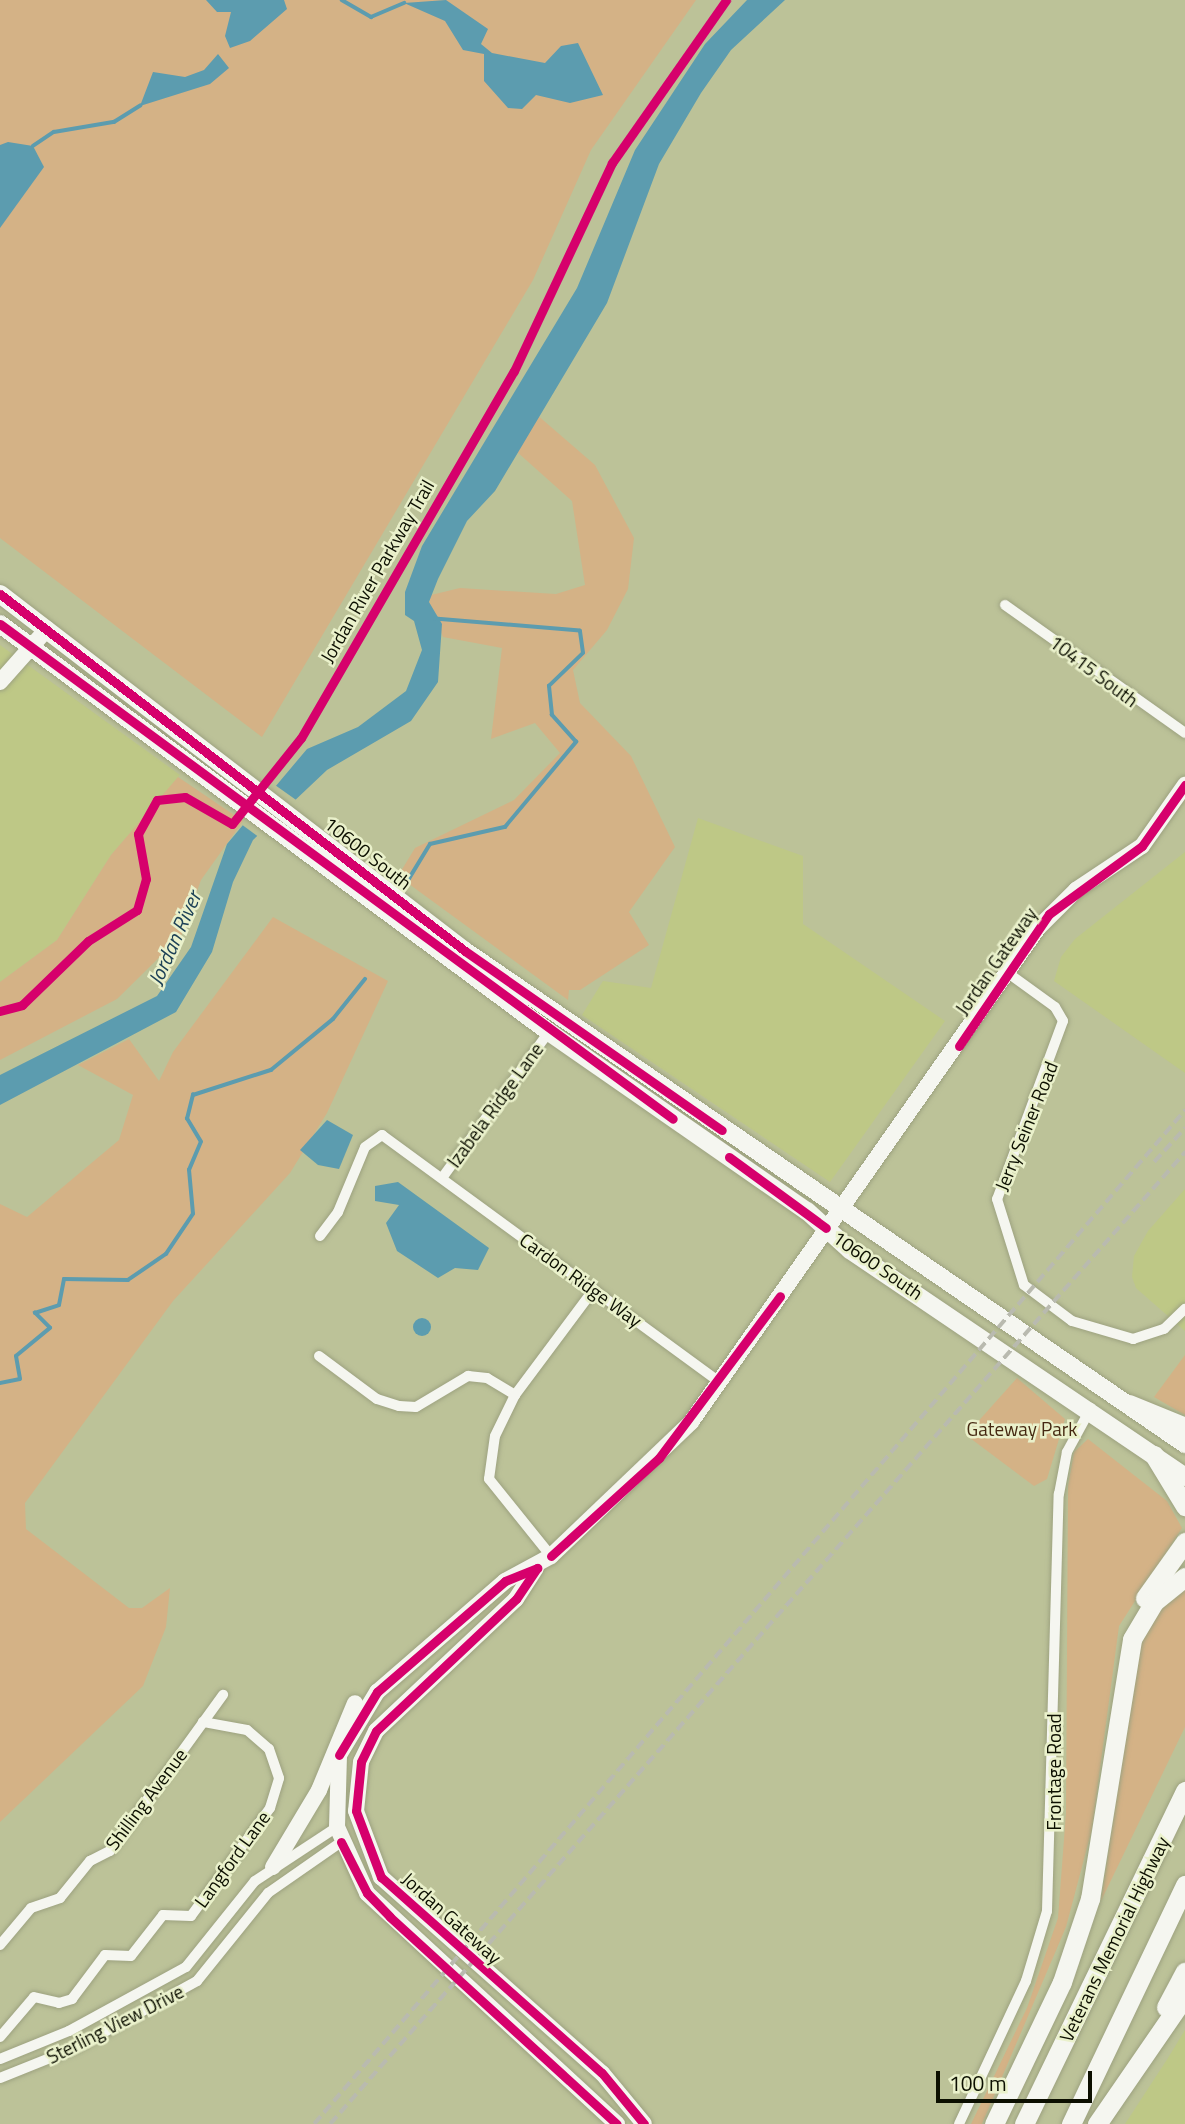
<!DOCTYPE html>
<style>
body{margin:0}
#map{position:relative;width:1185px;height:2124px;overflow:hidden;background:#bcc298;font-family:"Titillium Web",sans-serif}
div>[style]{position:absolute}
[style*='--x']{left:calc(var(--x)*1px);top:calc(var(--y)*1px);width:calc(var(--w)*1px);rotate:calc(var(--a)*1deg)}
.built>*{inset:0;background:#bec886}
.green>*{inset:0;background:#d4b286}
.water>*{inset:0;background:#5c9caf}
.round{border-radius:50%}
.pier>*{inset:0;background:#bcc298}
.stream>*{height:3.5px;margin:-1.75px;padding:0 1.75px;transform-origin:1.75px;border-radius:1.75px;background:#5c9caf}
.roads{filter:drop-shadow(0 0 2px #9da280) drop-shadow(0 0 2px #9da280)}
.street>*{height:10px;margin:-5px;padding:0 5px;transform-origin:5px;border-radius:5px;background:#f5f6f0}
.secondary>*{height:16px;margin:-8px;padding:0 8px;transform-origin:8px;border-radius:8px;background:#f5f6f0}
.primary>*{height:18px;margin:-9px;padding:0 9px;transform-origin:9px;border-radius:9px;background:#f5f6f0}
.highway>*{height:19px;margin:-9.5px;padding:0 9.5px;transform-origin:9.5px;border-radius:9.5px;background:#f5f6f0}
.rail>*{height:3.5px;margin-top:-1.75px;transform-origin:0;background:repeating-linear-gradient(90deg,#b9baaf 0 10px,transparent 0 15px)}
.cycleway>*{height:9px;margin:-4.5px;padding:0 4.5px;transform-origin:4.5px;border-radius:4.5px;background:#d6006c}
span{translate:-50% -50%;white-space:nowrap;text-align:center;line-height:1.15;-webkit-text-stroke:5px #eaf1cb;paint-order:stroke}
.street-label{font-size:19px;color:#0c0f00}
.park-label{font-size:19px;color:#452811}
.water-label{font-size:21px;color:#1d4156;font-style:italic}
.scale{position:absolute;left:936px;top:2071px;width:156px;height:32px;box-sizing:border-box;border:4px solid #0c0f00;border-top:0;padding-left:9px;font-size:21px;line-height:24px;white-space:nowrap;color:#0c0f00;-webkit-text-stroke:5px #eaf1cb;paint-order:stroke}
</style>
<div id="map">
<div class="built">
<i style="clip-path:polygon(0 645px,180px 775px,111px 855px,57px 940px,0 982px)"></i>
<i style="clip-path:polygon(698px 818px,803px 856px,803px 924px,945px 1021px,830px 1182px,582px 1015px,603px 981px,651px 988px)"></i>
<i style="clip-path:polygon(1185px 852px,1185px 1073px,1054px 981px,1061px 957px,1075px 939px)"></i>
<i style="clip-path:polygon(1185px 1189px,1185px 1331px,1136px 1288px,1132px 1277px,1134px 1256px,1148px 1231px)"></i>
<i style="clip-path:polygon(1185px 2030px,1185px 2124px,1125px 2124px,1168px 2058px)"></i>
</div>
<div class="green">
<i style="clip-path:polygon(0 0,696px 0,591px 150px,533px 280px,262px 737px,0 538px)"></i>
<i style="clip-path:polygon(536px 414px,595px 465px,634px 538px,628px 589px,607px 630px,573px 670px,580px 703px,631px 756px,675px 847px,629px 912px,649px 945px,580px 990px,569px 990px,568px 1000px,398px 876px,415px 848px,514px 800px,560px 753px,535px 723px,491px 739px,502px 648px,443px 637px,429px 603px,431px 595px,460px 588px,556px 594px,585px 585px,572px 501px,516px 451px)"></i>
<i style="clip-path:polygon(178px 777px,243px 821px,201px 880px,181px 936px,117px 999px,0 1060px,0 982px,57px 940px,111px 855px)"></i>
<i style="clip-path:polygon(273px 917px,388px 981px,327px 1113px,290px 1173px,173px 1301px,25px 1503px,26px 1529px,129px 1608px,142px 1608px,170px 1588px,166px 1627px,143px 1686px,0 1822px,0 1204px,27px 1217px,119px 1140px,133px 1095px,78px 1065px,129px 1039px,159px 1081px,173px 1052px)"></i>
<i style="clip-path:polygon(1185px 1355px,1185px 1415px,1154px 1397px)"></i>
<i style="clip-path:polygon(1017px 1378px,1065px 1419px,1047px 1479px,1034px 1486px,966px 1435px)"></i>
<i style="clip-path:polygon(1088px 1439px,1167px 1501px,1182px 1528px,1119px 1626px,1092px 1829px,1066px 1927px,982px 2124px,971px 2124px,1027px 2008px,1058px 1918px,1066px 1813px,1068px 1486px,1074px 1452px)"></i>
<i style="clip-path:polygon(1185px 1587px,1185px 1727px,1101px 1901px,1141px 1639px,1158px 1610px)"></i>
</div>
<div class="water">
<i style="clip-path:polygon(206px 0,284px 0,287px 9px,250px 41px,230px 48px,225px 36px,231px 12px,217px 12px)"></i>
<i style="clip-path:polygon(446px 0,488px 29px,481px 44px,492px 53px,545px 63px,561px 46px,578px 43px,603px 95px,570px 103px,536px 95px,522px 109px,508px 108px,484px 81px,484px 54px,463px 50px,445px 21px,404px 3px)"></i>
<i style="clip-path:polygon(747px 0,785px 0,731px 50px,701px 93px,659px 164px,607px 303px,495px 491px,467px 521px,438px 579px,429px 602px,442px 624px,438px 682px,411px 721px,327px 770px,253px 840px,233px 882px,212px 952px,176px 1012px,0 1105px,0 1075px,157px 996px,191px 947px,227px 844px,307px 749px,358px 727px,406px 691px,422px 650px,414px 621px,405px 615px,405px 592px,422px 546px,577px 288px,635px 150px,705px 44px)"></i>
<i style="clip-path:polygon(218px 54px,229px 68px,210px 84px,140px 106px,153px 72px,185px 77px,204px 70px)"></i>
<i style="clip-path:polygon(8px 142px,33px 146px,44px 167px,0 228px,0 145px)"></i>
<i style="clip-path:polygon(327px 1120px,353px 1135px,339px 1169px,318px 1165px,300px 1150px)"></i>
<i style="clip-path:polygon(398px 1182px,489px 1248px,478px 1270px,455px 1268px,438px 1278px,397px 1251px,386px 1223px,399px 1205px,375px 1201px,375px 1186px)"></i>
<i class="round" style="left:413px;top:1318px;width:18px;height:18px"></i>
</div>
<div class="pier">
<i style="clip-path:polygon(275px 785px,299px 802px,260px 838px,241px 824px)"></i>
</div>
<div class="stream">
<i style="--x:342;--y:0;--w:34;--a:30"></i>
<i style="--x:371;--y:17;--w:36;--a:-23"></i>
<i style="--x:33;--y:146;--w:25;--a:-34"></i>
<i style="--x:54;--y:132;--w:61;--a:-9.5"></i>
<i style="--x:114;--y:122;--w:31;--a:-32"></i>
<i style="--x:404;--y:887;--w:50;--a:-58.8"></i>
<i style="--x:430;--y:844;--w:77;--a:-12.8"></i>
<i style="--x:505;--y:827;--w:111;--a:-50.1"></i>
<i style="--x:576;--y:742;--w:36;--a:-132"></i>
<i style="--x:552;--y:715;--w:29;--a:-96"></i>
<i style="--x:549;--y:686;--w:47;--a:-44.1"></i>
<i style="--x:583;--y:653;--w:22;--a:-98"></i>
<i style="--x:580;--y:631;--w:145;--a:-175.3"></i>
<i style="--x:0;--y:1383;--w:20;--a:-11"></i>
<i style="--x:20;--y:1379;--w:23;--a:-100"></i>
<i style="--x:16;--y:1356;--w:44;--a:-39.5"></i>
<i style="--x:50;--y:1328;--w:21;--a:-135"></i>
<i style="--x:35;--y:1313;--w:25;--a:-18"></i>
<i style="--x:59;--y:1305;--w:26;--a:-79"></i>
<i style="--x:64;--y:1279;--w:64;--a:0.9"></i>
<i style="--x:128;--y:1280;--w:46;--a:-34.4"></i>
<i style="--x:166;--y:1254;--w:48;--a:-56"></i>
<i style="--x:193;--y:1214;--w:44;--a:-95.2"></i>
<i style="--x:189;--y:1170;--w:30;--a:-67"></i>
<i style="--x:201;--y:1142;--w:27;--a:-121"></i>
<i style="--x:187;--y:1119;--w:25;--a:-76"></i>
<i style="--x:193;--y:1095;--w:82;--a:-17.8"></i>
<i style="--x:271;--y:1070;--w:80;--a:-39.4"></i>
<i style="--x:333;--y:1019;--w:51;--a:-51.3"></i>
</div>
<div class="roads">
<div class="street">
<i style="--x:1005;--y:605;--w:221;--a:35.4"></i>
<i style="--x:1008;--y:973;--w:58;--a:35.9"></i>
<i style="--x:1055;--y:1007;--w:16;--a:60"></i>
<i style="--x:1063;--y:1021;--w:190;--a:110.3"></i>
<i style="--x:997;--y:1199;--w:90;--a:72.6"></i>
<i style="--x:1024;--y:1285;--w:60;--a:36.9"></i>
<i style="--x:1072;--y:1321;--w:64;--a:16.4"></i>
<i style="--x:1133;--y:1339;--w:33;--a:-18"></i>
<i style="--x:1164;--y:1329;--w:29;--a:-44"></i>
<i style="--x:442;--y:1178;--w:181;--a:-53.8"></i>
<i style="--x:320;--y:1236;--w:30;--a:-53"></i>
<i style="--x:338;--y:1212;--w:70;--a:-67.4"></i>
<i style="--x:365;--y:1147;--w:21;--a:-35"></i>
<i style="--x:382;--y:1135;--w:419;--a:36.2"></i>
<i style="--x:319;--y:1356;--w:72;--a:36.6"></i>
<i style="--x:377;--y:1399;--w:23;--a:18"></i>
<i style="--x:399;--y:1406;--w:17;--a:3"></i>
<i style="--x:416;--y:1407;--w:61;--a:-30.8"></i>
<i style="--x:468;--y:1376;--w:19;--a:6"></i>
<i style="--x:487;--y:1378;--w:33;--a:31"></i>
<i style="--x:551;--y:1556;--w:99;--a:-128.8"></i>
<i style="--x:489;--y:1479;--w:43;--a:-82.1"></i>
<i style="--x:495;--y:1436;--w:46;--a:-64"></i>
<i style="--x:515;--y:1395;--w:132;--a:-53.3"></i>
<i style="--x:0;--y:1945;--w:48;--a:-50"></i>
<i style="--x:31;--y:1908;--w:31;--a:-19"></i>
<i style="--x:60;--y:1898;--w:48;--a:-51"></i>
<i style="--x:90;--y:1861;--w:22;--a:-27"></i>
<i style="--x:110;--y:1851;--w:193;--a:-54.1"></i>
<i style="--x:0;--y:2037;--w:52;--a:-49.6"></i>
<i style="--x:34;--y:1997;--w:26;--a:13"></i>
<i style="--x:59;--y:2003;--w:14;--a:-17"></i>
<i style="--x:72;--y:1999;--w:55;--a:-53.1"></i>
<i style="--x:105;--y:1955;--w:26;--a:2"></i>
<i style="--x:131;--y:1956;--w:52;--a:-52"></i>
<i style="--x:163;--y:1915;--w:28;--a:2"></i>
<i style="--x:191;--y:1916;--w:134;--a:-53.8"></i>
<i style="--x:270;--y:1808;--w:31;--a:-73"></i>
<i style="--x:279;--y:1778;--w:31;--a:-109"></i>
<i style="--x:269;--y:1749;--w:29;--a:-139"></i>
<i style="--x:247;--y:1730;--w:45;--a:-169.7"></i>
<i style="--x:0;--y:2059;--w:74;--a:-22.1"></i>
<i style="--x:69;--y:2031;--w:133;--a:-28.7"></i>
<i style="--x:186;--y:1967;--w:110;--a:-51.3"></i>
<i style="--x:255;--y:1881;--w:98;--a:-33.4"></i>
<i style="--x:0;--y:2078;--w:83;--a:-21.9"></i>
<i style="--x:77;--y:2047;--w:137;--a:-28.8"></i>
<i style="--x:197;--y:1981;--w:113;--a:-51.1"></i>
<i style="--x:268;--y:1893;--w:89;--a:-34.9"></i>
<i style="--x:959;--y:2124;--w:158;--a:-64.9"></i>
<i style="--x:1026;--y:1981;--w:73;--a:-73.3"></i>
<i style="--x:1047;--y:1911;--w:417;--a:-88.4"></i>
<i style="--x:1059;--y:1494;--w:43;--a:-79.2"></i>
<i style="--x:1067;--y:1452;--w:50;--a:-61.4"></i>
</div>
<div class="secondary">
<i style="--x:0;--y:682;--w:71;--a:-48.4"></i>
<i style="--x:536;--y:1568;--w:37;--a:123"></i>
<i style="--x:516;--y:1599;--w:192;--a:136.7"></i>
<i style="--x:376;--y:1731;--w:34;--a:116"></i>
<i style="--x:361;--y:1762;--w:49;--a:95.8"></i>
<i style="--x:356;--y:1811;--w:71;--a:69.3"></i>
<i style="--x:381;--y:1877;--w:295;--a:41.6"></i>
<i style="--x:602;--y:2073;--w:66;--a:50.5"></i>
<i style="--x:273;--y:1867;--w:90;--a:-59.1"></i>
<i style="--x:319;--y:1790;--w:94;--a:-67.5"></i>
<i style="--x:617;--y:2124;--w:340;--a:-137.3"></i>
<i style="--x:367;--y:1893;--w:72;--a:-114.4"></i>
<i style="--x:337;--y:1827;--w:72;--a:-88.4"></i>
<i style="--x:339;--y:1755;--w:74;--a:-58.9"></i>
<i style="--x:377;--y:1692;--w:169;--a:-40.9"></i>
<i style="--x:505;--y:1581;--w:52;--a:-28.5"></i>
<i style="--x:551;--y:1556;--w:194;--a:-43.7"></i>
<i style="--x:691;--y:1422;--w:604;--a:-54.91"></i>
<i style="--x:1038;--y:928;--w:54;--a:-45"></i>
<i style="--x:1076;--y:890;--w:79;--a:-33.7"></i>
<i style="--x:1142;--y:846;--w:75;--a:-54.8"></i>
</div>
<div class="primary">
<i style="--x:0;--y:594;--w:586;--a:37.51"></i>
<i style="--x:465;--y:951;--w:873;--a:34.4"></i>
<i style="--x:0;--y:624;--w:684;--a:36.62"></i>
<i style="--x:549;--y:1032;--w:314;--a:34.8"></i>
<i style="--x:807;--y:1211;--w:58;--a:42.2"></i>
<i style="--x:850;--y:1250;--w:405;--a:34.1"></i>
</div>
<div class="highway">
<i style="--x:1129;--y:1404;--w:61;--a:22.3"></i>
<i style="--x:1154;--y:1455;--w:60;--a:58.7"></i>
<i style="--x:1145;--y:1598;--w:69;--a:-54.5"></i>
<i style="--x:1166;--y:2007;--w:40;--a:-62"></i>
<i style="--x:994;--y:2124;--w:157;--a:-64.4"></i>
<i style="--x:1062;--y:1982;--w:88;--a:-71.4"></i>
<i style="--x:1090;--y:1899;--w:263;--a:-80.8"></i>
<i style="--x:1132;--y:1639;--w:43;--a:-59.3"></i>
<i style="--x:1154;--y:1602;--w:40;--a:-39"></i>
<i style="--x:1024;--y:2124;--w:370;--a:-64.2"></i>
<i style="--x:1071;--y:2124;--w:265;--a:-64.5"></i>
<i style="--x:1097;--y:2124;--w:155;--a:-55.5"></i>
</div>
</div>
<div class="rail">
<i style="--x:1154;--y:1162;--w:46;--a:-47.6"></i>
<i style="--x:314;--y:2124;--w:1337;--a:-49.34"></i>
<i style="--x:330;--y:2124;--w:1295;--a:-48.66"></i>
</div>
<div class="cycleway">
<i style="--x:0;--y:594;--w:586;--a:37.51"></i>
<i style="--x:465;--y:951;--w:313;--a:34.9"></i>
<i style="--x:0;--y:624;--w:835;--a:36.33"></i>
<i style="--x:0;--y:1011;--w:23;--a:-15"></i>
<i style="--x:22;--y:1005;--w:92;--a:-44.1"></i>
<i style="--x:88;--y:941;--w:58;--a:-32.3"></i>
<i style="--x:137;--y:910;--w:32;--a:-74"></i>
<i style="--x:146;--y:879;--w:46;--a:-100.1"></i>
<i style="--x:138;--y:834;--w:39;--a:-61"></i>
<i style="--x:157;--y:800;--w:28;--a:-6"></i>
<i style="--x:185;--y:797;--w:54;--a:29.9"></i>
<i style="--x:232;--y:824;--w:110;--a:-51.3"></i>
<i style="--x:301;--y:738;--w:424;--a:-59.9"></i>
<i style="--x:514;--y:371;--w:230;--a:-64.8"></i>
<i style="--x:612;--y:163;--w:199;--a:-55"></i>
<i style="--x:959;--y:1046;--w:160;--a:-55.7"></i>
<i style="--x:1049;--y:914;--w:115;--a:-36.2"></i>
<i style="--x:1142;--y:846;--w:75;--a:-54.8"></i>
<i style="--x:729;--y:1157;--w:120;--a:36.2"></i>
<i style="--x:551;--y:1556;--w:146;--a:-42.2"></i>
<i style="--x:659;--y:1458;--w:202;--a:-53.2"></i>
<i style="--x:537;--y:1568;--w:37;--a:124"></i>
<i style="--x:516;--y:1599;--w:192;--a:136.7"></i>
<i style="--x:376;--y:1731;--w:34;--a:116"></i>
<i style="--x:361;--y:1762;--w:49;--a:95.8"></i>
<i style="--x:356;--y:1811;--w:71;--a:69.3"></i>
<i style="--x:381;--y:1877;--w:295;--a:41.6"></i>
<i style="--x:602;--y:2073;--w:66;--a:50.5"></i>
<i style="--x:339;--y:1755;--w:74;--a:-58.9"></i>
<i style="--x:377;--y:1692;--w:169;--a:-40.9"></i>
<i style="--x:505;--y:1581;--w:35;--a:-22"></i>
<i style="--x:341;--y:1842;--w:57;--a:63"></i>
<i style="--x:367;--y:1893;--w:33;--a:46"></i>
<i style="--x:390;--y:1917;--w:307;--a:42.4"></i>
</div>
<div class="street-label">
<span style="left:377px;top:571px;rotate:-60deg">Jordan River Parkway Trail</span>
<span style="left:1094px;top:671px;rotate:37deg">10415 South</span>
<span style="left:368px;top:853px;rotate:38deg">10600 South</span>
<span style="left:996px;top:961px;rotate:-55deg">Jordan Gateway</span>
<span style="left:495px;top:1105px;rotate:-54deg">Izabela Ridge Lane</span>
<span style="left:1026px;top:1126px;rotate:-68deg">Jerry Seiner Road</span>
<span style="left:878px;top:1265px;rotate:35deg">10600 South</span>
<span style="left:581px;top:1280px;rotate:36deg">Cardon Ridge Way</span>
<span style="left:1054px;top:1772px;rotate:-90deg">Frontage Road</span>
<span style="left:146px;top:1799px;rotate:-53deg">Shilling Avenue</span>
<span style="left:232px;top:1859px;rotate:-54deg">Langford Lane</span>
<span style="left:452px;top:1918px;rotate:42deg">Jordan Gateway</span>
<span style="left:1114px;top:1939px;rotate:-64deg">Veterans Memorial Highway</span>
<span style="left:115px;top:2024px;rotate:-27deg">Sterling View Drive</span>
</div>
<div class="park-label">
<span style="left:1022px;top:1429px">Gateway Park</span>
</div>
<div class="water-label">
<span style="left:174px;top:938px;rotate:-66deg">Jordan River</span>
</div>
<div class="scale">100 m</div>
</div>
